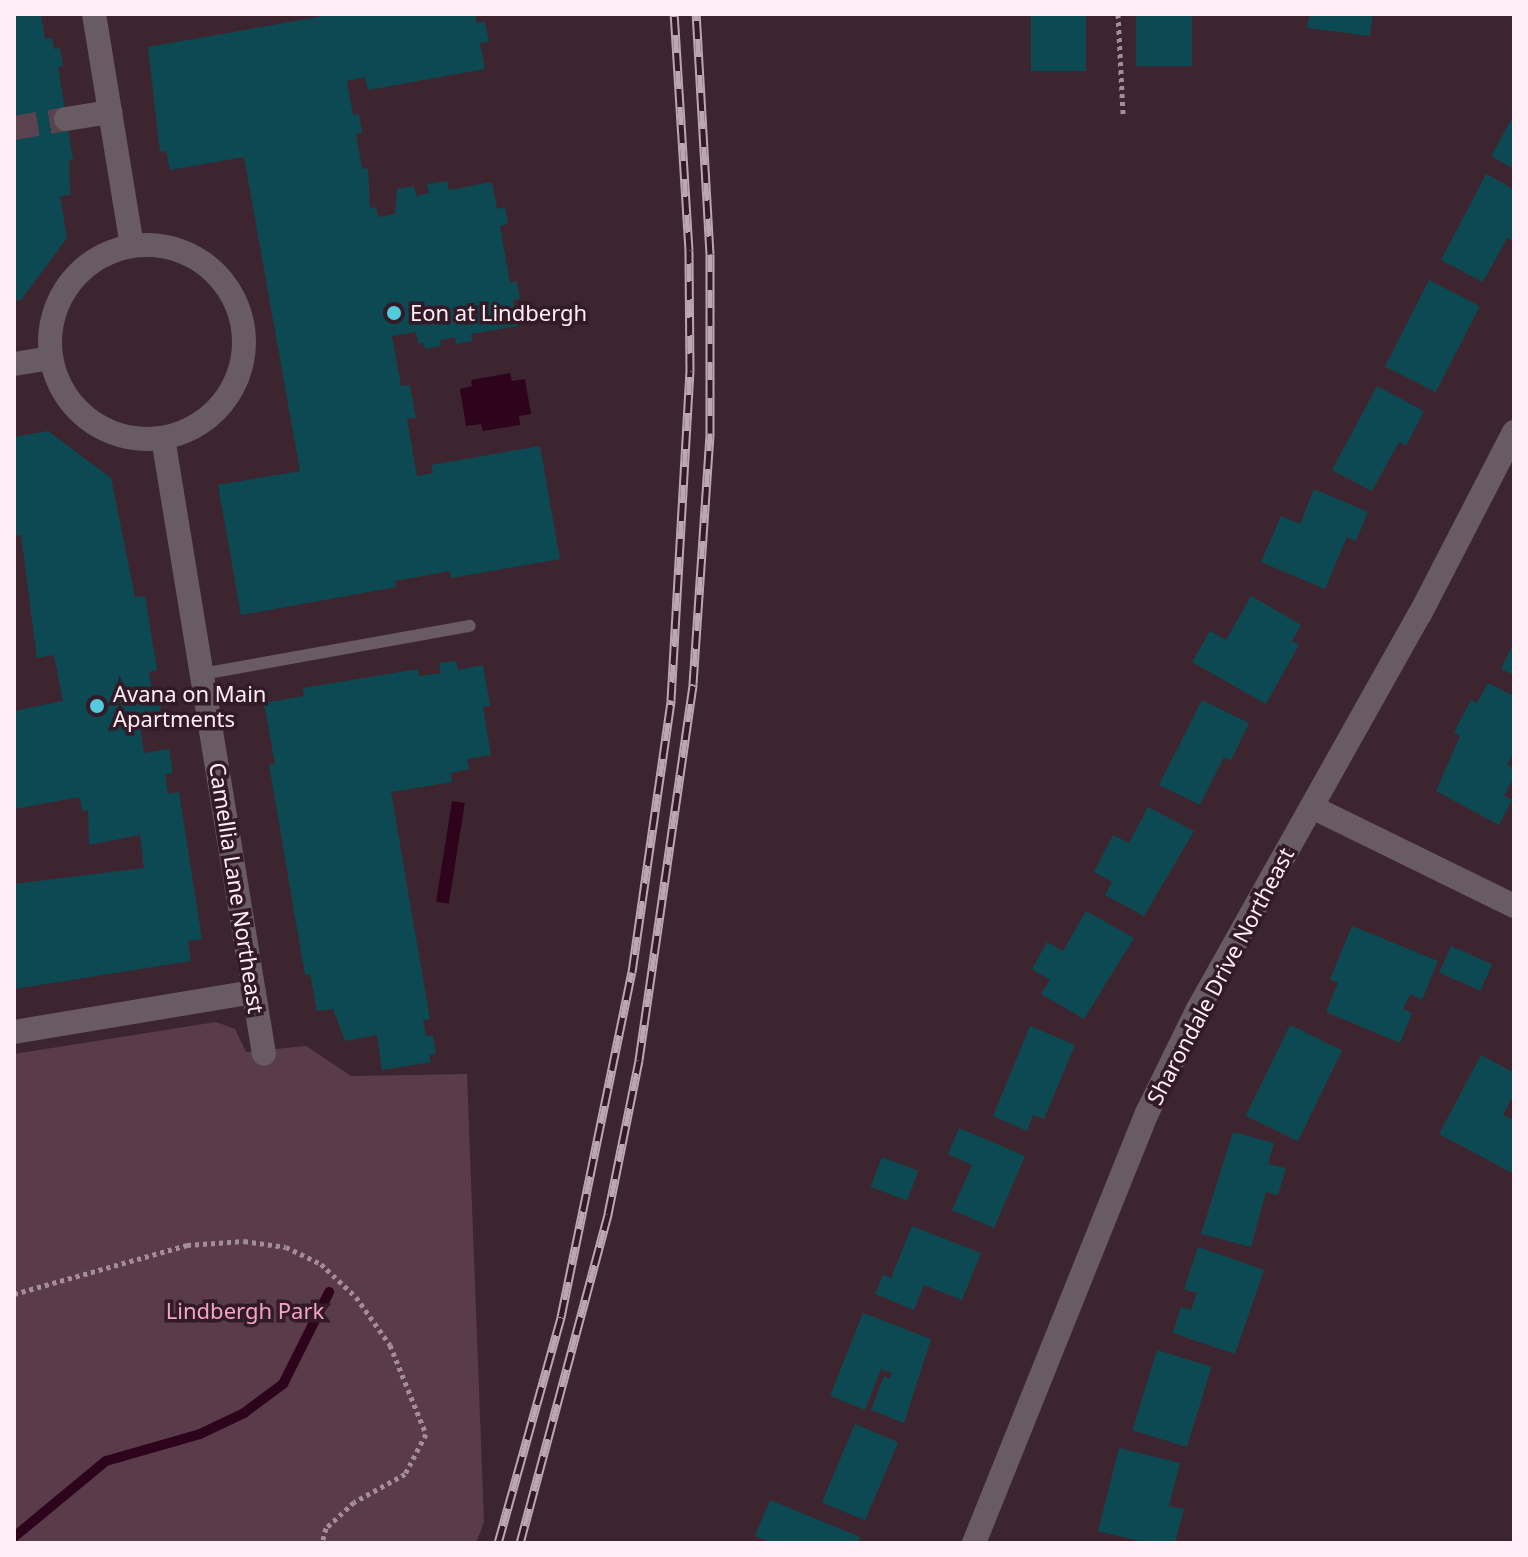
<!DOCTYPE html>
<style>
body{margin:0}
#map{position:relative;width:1528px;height:1557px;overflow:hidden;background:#3d2530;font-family:"Noto Sans",sans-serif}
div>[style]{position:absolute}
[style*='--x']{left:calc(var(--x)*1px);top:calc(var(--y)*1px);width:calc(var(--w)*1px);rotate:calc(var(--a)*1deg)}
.green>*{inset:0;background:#5a3b4a}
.water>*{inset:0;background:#2e041c;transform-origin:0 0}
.stream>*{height:10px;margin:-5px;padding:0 5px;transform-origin:5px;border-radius:5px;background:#2e041c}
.building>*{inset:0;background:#0d4952;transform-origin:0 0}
.street-tunnel>*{height:24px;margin-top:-12px;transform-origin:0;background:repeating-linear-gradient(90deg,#5a434e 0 24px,transparent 0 36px)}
.path>*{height:5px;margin-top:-2.5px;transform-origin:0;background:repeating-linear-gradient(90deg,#a28e97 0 4px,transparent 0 8px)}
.lane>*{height:12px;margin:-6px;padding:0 6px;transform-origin:6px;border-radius:6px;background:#685b61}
.street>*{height:24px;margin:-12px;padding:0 12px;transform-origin:12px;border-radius:12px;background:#685b61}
.street>.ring{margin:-12px;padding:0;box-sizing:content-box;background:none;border:24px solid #685b61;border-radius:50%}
.rail>*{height:9px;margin-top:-4.5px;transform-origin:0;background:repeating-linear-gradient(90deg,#321b26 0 18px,#bba7b0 0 36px);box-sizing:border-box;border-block:2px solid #bba7b0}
.dots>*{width:22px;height:22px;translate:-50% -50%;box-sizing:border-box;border:4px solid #321b26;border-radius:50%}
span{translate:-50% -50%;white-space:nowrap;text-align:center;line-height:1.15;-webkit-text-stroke:7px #321b26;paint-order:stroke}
.poi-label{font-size:22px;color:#ffeef5}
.left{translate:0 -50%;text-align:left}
.street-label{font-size:22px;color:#ffeef5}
.park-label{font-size:22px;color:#f4a4c9}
.frame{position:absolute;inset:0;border:16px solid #ffeef5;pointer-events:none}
</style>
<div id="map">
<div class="green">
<i style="clip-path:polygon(216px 1022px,235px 1029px,246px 1052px,306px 1046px,351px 1076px,467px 1074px,484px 1522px,476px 1543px,14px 1543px,14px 1054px)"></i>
</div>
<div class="water">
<i style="clip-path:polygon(510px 373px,512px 381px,525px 379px,531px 414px,519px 416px,520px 425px,483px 431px,481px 424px,466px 426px,460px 389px,472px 386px,471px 380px)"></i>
<i style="left:452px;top:801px;width:13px;height:102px;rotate:9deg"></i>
</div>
<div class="stream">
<i style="--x:14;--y:1537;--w:119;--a:-39.6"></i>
<i style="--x:106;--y:1461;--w:98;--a:-16"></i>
<i style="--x:200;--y:1434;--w:49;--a:-25.5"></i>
<i style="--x:244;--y:1413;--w:49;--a:-36.6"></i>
<i style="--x:283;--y:1384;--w:103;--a:-63.4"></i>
</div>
<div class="building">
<i style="clip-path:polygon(14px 14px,41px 14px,45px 39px,52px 38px,54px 49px,60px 48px,63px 66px,58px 67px,73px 160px,69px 161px,70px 195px,60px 196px,67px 238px,21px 300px,14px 301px)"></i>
<i style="clip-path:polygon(335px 14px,475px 14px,477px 23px,485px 22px,489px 42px,480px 43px,485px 69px,368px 90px,365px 77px,347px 81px,353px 115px,359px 114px,362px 133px,356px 133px,362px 169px,368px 168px,370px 208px,376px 207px,378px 217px,395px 214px,397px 189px,414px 186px,416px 196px,429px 193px,427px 184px,447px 181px,449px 190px,492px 182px,497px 209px,505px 207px,508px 224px,500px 226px,510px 283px,517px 281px,520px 299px,513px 300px,518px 326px,471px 334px,472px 341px,456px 344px,455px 337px,440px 340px,441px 346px,425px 349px,424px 343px,418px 344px,416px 332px,392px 336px,401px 386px,410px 385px,416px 418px,407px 419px,417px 476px,433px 473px,431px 465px,540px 446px,560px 559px,451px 578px,450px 571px,395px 581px,396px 587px,241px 615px,218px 485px,300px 471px,244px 157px,170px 170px,166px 151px,160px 152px,148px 47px)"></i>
<i style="left:1031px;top:14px;width:55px;height:57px"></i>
<i style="left:1136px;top:14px;width:56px;height:52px"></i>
<i style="clip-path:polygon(1310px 14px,1373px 14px,1370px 36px,1307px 28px)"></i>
<i style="clip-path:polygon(1514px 115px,1514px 169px,1491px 156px)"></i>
<i style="clip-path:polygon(1486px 174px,1514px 189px,1514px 241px,1507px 238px,1483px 282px,1441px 260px)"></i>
<i style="left:1429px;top:280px;width:57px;height:97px;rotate:27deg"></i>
<i style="clip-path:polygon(1377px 386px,1424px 411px,1406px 446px,1399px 442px,1372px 491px,1332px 470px)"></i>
<i style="clip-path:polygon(48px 431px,111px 478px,135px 597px,145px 596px,157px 670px,149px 672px,152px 690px,159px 689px,162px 703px,157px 719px,139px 721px,144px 753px,169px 749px,173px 773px,165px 774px,168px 794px,179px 792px,202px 939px,188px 941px,191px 961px,14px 989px,14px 884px,144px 868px,140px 835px,89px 845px,88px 810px,82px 811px,80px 797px,14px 809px,14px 711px,63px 701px,54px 655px,37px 658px,21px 535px,14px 536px,14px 437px)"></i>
<i style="clip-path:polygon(1314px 489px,1368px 512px,1356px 541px,1347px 537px,1325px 589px,1261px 562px,1281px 516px,1300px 524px)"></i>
<i style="clip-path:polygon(1251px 596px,1301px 625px,1292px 641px,1299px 645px,1266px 704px,1192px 662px,1210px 631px,1226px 640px)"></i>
<i style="clip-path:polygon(1514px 642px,1514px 675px,1501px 669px)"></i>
<i style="clip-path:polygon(456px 661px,458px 670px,483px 665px,490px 706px,483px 707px,491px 755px,467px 759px,469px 769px,451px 773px,452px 782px,391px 792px,430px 1019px,423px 1020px,426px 1036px,433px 1035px,436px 1054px,429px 1055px,431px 1062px,382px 1070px,377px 1035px,345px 1041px,333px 1009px,317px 1011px,310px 974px,305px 975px,269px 765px,275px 764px,264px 703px,304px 696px,303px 688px,418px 669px,419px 676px,441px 673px,439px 663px)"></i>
<i style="clip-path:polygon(1488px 683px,1514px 696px,1514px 751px,1507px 765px,1514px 769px,1514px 777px,1504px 796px,1512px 800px,1499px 825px,1436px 791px,1460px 736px,1454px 732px,1471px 700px,1477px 703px)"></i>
<i style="clip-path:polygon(1202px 700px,1249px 723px,1231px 760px,1224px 757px,1200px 805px,1159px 785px)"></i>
<i style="clip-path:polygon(1148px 807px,1194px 831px,1144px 916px,1105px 895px,1112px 882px,1094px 872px,1113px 835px,1129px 843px)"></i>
<i style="clip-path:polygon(1086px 911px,1134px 938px,1084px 1019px,1041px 994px,1050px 980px,1032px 969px,1047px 942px,1063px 951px)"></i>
<i style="clip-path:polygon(1352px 926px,1438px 961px,1422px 1000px,1410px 994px,1403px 1009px,1412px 1013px,1400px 1043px,1326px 1012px,1338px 983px,1330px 979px)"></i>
<i style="left:1451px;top:946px;width:45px;height:29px;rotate:24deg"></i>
<i style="left:1290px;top:1025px;width:58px;height:101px;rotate:26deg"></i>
<i style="clip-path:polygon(1030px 1026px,1075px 1045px,1044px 1119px,1033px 1115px,1027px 1131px,993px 1116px)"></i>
<i style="clip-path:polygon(1481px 1055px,1514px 1073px,1514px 1094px,1503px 1115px,1514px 1120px,1514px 1174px,1439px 1134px)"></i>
<i style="clip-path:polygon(959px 1128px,1025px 1156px,994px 1228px,952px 1210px,972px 1165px,948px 1154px)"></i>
<i style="clip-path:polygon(1233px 1132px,1274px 1143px,1268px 1164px,1286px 1168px,1278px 1195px,1266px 1192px,1251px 1247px,1201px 1234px)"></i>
<i style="left:882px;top:1157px;width:39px;height:32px;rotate:21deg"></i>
<i style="clip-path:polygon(912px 1226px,981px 1253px,962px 1300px,924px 1285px,914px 1310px,875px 1294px,883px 1275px,891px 1278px)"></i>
<i style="clip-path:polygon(1198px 1247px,1264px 1270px,1235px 1354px,1173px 1333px,1181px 1307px,1191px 1310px,1197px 1293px,1184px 1289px)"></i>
<i style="clip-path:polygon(863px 1313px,931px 1339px,904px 1423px,871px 1410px,884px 1376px,890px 1379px,892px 1373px,881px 1369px,865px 1410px,830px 1396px)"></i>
<i style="left:1157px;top:1350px;width:57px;height:84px;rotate:17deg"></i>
<i style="left:855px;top:1424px;width:47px;height:85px;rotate:23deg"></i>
<i style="clip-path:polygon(1119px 1448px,1180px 1463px,1169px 1506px,1184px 1509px,1175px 1543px,1148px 1543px,1098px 1531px)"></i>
<i style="clip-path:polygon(770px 1500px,860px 1537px,858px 1543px,773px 1543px,755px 1536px)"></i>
</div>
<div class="street-tunnel">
<i style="--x:14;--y:128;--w:53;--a:-9.8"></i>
</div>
<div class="path">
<i style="--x:1118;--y:14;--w:100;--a:87.1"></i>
<i style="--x:14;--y:1294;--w:180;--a:-15.8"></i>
<i style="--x:187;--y:1245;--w:57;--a:-4"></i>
<i style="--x:244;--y:1241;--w:42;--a:8.1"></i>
<i style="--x:286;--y:1247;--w:39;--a:26"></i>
<i style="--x:321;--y:1264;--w:48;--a:43.3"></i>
<i style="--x:356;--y:1297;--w:59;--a:54.7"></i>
<i style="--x:390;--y:1345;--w:96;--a:68"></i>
<i style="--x:426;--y:1434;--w:45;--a:117.7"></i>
<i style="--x:405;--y:1474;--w:58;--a:151.2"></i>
<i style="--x:354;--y:1502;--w:38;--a:137"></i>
<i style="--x:326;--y:1528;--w:16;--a:105"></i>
</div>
<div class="lane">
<i style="--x:202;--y:674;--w:272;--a:-10.2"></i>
</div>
<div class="street">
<i style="--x:94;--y:14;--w:235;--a:80.7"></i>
<i style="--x:66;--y:119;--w:45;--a:-9"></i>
<i class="ring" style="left:50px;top:245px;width:170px;height:170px"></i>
<i style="--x:14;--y:364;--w:37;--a:-9"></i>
<i style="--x:163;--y:438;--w:624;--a:80.69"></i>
<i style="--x:1312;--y:807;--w:225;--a:26.1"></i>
<i style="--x:14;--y:1032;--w:243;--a:-9.5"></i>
<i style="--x:974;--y:1543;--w:463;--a:-68.1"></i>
<i style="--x:1147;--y:1113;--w:116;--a:-63.9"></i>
<i style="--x:1198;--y:1009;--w:453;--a:-60.7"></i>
<i style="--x:1420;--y:614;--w:205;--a:-62.7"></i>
</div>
<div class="rail">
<i style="--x:498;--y:1543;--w:235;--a:-74.4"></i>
<i style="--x:561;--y:1317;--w:352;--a:-78.4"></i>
<i style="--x:632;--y:972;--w:275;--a:-81.8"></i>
<i style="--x:671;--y:700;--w:330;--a:-86.7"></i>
<i style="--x:690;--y:371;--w:121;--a:-90.5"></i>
<i style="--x:689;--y:250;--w:236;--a:-93.6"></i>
<i style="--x:520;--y:1543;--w:341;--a:-75"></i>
<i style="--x:608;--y:1214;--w:157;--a:-78.6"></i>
<i style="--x:639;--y:1060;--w:380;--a:-81.8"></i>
<i style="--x:693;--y:684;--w:252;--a:-86.1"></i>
<i style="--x:710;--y:433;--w:179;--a:-90"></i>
<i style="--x:710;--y:254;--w:240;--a:-93.3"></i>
</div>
<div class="dots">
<i style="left:394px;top:313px;background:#54cadd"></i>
<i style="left:97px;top:706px;background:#54cadd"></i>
</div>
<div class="poi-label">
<span class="left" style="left:410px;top:313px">Eon at Lindbergh</span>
<span class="left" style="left:113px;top:706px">Avana on Main<br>Apartments</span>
</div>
<div class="street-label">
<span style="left:237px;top:888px;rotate:81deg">Camellia Lane Northeast</span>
<span style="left:1220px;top:976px;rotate:-62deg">Sharondale Drive Northeast</span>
</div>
<div class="park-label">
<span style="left:245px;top:1311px">Lindbergh Park</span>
</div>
<div class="frame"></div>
</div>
